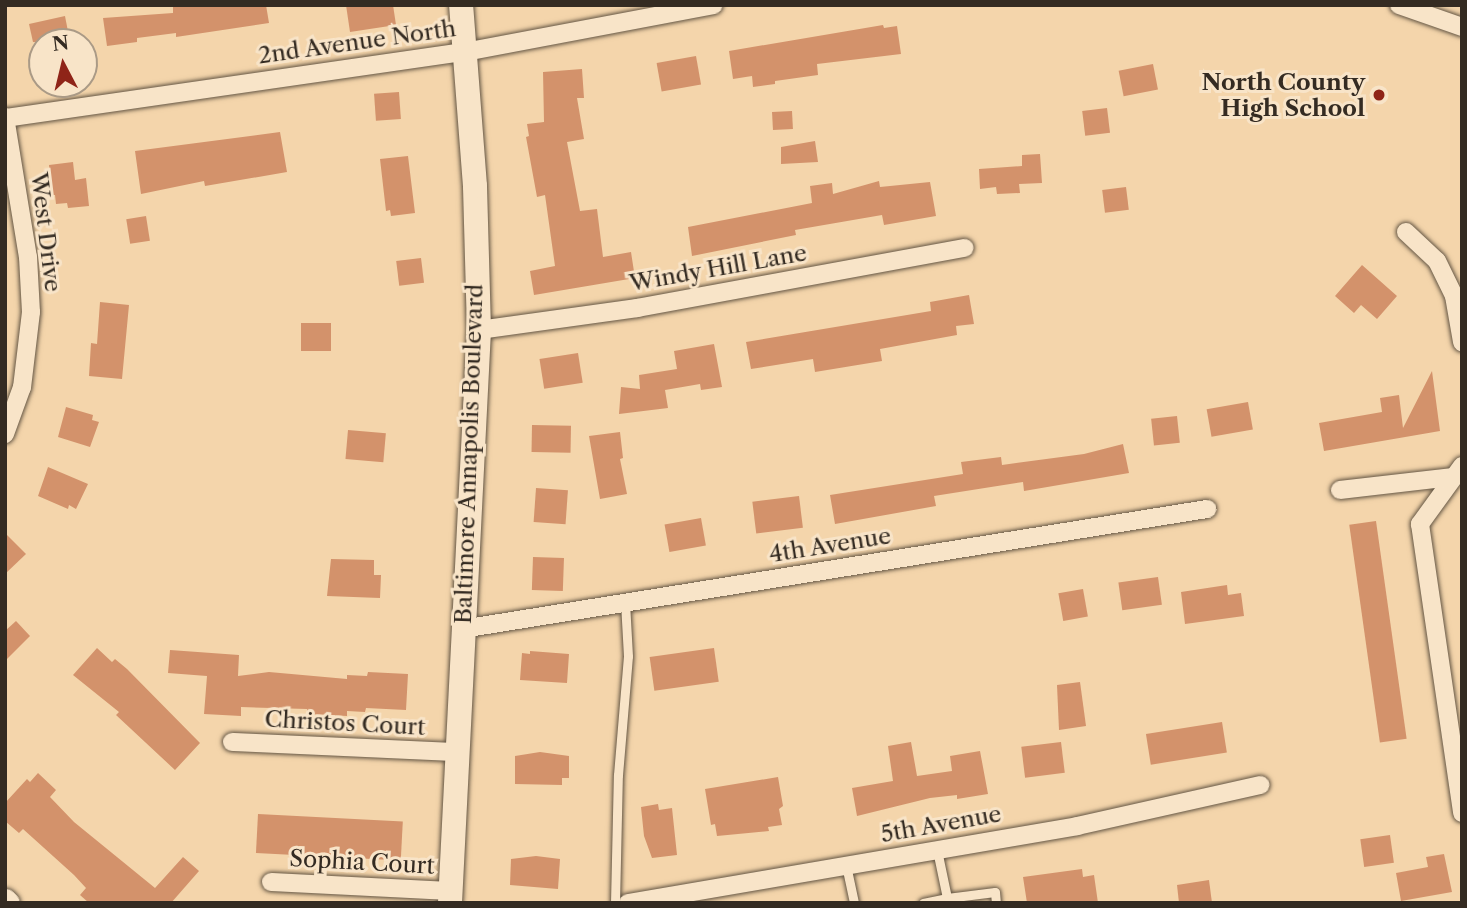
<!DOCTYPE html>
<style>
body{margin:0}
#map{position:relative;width:1467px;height:908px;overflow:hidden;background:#f4d5ab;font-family:"Libre Caslon Text",serif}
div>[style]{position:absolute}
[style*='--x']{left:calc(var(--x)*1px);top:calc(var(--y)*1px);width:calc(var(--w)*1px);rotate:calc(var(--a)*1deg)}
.building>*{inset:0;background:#d3926b;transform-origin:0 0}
.roads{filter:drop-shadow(0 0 2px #645644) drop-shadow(0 0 2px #645644)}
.service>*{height:9px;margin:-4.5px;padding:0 4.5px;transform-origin:4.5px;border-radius:4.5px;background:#f8e4c8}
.minor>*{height:18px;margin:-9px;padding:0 9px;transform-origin:9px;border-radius:9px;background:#f8e4c8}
.tertiary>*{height:23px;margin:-11.5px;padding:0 11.5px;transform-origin:11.5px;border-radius:11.5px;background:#f8e4c8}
.secondary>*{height:24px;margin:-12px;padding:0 12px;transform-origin:12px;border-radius:12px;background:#f8e4c8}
.dots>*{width:19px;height:19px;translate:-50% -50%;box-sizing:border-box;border:4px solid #f8e4c8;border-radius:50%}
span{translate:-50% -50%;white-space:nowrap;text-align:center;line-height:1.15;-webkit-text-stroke:6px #f8e4c8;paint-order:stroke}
.street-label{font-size:23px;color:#342b22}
.poi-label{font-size:23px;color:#342b22;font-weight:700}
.right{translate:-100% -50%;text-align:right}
.frame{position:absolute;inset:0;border:7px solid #342b22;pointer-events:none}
.north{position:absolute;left:28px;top:28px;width:70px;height:70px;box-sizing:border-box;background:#f8e4c8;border:2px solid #aa9a86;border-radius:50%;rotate:353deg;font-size:19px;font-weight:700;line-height:28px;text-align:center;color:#342b22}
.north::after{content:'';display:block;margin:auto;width:24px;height:32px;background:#8f2418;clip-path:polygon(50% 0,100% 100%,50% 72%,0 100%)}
</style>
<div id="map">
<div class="building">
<i style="clip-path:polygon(181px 5px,266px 5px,269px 23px,176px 37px,176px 33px,137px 38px,137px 42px,107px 46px,103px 18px,173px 13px,173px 6px)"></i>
<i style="clip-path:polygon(346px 5px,393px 5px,396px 25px,350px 32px)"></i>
<i style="clip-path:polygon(65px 16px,70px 42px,33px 42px,29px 24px)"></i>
<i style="clip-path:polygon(883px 25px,884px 28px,897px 26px,901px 54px,817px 64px,818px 75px,775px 81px,775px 84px,753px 87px,752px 76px,733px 79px,729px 51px)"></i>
<i style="left:696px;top:56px;width:29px;height:40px;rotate:80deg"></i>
<i style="left:1153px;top:64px;width:26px;height:35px;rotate:79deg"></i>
<i style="clip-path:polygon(582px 69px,584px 98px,577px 98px,584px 139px,567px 142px,580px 211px,597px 209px,603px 257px,631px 252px,635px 278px,534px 295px,530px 271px,555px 266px,545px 195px,537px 197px,526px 137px,529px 136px,527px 124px,544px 122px,543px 72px)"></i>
<i style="left:399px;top:92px;width:27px;height:25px;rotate:86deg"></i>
<i style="left:1107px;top:108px;width:25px;height:25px;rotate:83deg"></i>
<i style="left:792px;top:111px;width:18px;height:20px;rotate:87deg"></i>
<i style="clip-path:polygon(280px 132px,287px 172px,205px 186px,204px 181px,141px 194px,135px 151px)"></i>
<i style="clip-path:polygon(815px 141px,818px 162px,781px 164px,781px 147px)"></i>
<i style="clip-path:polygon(1040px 154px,1042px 183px,1019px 184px,1020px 193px,997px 194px,996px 187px,980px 189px,979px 169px,1022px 166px,1022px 155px)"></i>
<i style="clip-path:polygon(408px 156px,415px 213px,391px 216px,390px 210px,386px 211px,380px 159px)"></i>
<i style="clip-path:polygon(73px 162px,75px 180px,86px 178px,89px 206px,68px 208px,67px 203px,56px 204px,55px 195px,52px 195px,49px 165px)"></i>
<i style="clip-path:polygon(879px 181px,880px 187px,930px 182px,936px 216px,884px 225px,882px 215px,795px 230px,796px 235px,692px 256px,688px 227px,812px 203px,810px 186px,832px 183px,833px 194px)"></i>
<i style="left:1126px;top:187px;width:23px;height:24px;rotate:83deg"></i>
<i style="left:146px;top:216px;width:25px;height:20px;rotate:81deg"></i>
<i style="left:421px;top:258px;width:25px;height:25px;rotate:83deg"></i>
<i style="clip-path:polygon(1362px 265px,1397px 296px,1377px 319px,1361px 305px,1354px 313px,1335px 296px)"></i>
<i style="clip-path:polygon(969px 295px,974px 324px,956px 326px,957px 335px,880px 349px,882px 361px,815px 372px,813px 359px,751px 369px,746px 342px,931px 311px,930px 302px)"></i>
<i style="clip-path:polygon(100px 302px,129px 305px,122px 379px,89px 376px,91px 343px,97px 344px)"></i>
<i style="left:301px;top:323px;width:30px;height:28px"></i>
<i style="clip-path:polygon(714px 344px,722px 387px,701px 390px,700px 384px,665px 390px,668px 408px,619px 414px,621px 387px,640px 389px,639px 375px,677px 369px,674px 351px)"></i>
<i style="left:578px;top:353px;width:30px;height:39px;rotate:81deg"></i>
<i style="clip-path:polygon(1432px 371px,1440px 431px,1324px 451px,1319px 423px,1382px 412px,1380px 398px,1399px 395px,1403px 428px)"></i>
<i style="left:1248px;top:402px;width:28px;height:42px;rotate:80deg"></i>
<i style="clip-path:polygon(66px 407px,93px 415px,92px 420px,99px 422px,90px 447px,58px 437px)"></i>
<i style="left:1177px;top:416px;width:27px;height:26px;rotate:84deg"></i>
<i style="left:532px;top:425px;width:39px;height:27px;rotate:1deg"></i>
<i style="left:348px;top:430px;width:38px;height:29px;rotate:5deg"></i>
<i style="clip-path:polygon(620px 432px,623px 458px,620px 459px,627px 494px,600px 499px,589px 436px)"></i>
<i style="clip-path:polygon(1123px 444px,1129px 473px,1024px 491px,1023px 482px,934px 496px,936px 506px,835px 524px,830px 495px,963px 474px,961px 462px,1001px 457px,1002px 465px,1084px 454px)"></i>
<i style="clip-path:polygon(48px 467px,88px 484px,76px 509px,69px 505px,68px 509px,38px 496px)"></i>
<i style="left:536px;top:488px;width:32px;height:34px;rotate:4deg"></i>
<i style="left:799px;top:496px;width:32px;height:47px;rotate:83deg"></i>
<i style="left:701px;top:518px;width:28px;height:37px;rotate:80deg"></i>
<i style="left:1376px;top:521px;width:220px;height:27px;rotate:82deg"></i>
<i style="clip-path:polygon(5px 533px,26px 554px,5px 574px)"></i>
<i style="left:533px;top:557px;width:31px;height:33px;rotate:2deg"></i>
<i style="clip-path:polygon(331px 559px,374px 560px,374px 575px,381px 575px,380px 598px,327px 596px)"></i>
<i style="left:1158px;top:577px;width:28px;height:40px;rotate:82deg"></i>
<i style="clip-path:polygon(1227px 585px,1228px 595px,1241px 593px,1244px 616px,1185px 624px,1181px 592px)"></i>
<i style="left:1083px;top:589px;width:28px;height:25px;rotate:80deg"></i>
<i style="clip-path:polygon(16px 621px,30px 636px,5px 661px,5px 631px)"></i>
<i style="clip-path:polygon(97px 648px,112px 662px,115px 659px,127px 669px,200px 743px,175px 770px,116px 715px,119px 712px,73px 675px)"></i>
<i style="left:714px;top:648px;width:34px;height:65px;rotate:82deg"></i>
<i style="clip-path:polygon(170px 650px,239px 655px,238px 676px,269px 672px,347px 679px,347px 675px,367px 676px,368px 672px,408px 674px,406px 710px,366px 708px,365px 712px,347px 711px,347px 716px,307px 714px,307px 709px,241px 707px,241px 716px,204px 714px,207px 676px,168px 673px)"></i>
<i style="clip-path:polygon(530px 651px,569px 654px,567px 683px,520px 680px,522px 653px,530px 654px)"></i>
<i style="clip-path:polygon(1080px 682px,1086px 726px,1059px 730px,1057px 685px)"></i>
<i style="left:1222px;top:722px;width:31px;height:77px;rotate:81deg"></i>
<i style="clip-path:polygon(911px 742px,917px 776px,952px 771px,950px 756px,980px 751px,988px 794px,957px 799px,957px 795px,930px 798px,857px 816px,852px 788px,893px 781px,888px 746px)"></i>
<i style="left:1061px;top:742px;width:31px;height:40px;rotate:83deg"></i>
<i style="clip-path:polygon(540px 752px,569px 756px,569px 778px,562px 778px,562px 785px,515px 784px,515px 756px)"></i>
<i style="clip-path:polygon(38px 773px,56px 790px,50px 797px,74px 822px,155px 888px,183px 857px,199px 871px,171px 903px,89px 903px,80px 895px,86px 888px,74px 875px,23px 829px,19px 833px,5px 821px,5px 803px,27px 779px,30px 782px)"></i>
<i style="clip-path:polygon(778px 777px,783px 806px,779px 809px,782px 825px,768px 827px,769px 831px,717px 836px,715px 824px,711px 825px,705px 789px)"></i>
<i style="clip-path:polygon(658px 804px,659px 810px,672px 808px,677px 855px,652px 858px,644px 836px,641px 807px)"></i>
<i style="left:258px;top:814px;width:145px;height:39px;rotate:3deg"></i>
<i style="left:1390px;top:835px;width:28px;height:30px;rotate:82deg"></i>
<i style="clip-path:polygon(1444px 854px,1452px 892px,1401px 901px,1396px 873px,1428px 867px,1426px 857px)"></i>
<i style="clip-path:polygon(536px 856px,560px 859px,558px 889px,510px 885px,511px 859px)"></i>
<i style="clip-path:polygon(1082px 869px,1083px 877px,1094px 875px,1098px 903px,1027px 903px,1023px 877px)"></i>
<i style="clip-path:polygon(1209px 880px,1212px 903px,1179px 903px,1177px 885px)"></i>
</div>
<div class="roads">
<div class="service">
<i style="--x:937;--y:850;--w:49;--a:78.2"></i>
<i style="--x:947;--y:898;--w:48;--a:-7.1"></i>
<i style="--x:995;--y:892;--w:11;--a:85"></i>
<i style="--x:846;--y:865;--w:39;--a:78"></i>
<i style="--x:615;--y:903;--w:128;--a:-88.7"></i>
<i style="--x:618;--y:775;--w:119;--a:-85.2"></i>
<i style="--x:628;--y:656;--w:53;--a:-93.2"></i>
<i style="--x:923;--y:903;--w:25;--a:-12"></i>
</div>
<div class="minor">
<i style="--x:1399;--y:5;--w:67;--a:19.2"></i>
<i style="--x:5;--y:117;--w:142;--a:80.7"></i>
<i style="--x:28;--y:257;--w:55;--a:86.9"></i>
<i style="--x:31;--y:312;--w:76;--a:96.8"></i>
<i style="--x:22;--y:387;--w:50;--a:109.9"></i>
<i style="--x:5;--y:118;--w:465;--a:-8.2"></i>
<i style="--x:465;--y:52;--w:253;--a:-10.7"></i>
<i style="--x:1406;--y:232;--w:42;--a:43.1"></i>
<i style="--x:1437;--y:261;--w:39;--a:64"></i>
<i style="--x:1454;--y:296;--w:47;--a:80.1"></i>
<i style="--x:479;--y:330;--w:160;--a:-7.9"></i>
<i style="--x:637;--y:308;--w:333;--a:-10.4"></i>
<i style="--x:1462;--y:466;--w:72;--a:125.9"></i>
<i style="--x:1420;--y:524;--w:292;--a:81.7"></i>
<i style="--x:1340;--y:490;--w:114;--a:-6.6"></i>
<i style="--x:462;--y:629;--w:755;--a:-9.15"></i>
<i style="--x:232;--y:742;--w:224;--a:2.6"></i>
<i style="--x:271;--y:882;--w:180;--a:2.9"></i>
<i style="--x:628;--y:903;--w:456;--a:-9.7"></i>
<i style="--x:1077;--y:826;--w:188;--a:-12.6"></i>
</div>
<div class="tertiary">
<i style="--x:5;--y:900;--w:4;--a:45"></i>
</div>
<div class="secondary">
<i style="--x:450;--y:903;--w:574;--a:-87.1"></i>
<i style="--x:479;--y:330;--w:144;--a:-91.6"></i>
<i style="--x:475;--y:186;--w:182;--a:-94.4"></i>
</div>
</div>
<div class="dots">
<i style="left:1379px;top:95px;background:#8f2418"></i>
</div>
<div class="street-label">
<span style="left:357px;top:42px;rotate:-8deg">2nd Avenue North</span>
<span style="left:46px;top:232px;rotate:83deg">West Drive</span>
<span style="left:718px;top:268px;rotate:-10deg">Windy Hill Lane</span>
<span style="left:469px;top:454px;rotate:-88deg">Baltimore Annapolis Boulevard</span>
<span style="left:830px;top:545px;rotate:-9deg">4th Avenue</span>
<span style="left:345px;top:723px;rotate:3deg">Christos Court</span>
<span style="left:941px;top:824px;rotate:-10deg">5th Avenue</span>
<span style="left:362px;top:862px;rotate:3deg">Sophia Court</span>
</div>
<div class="poi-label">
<span class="right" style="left:1365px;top:95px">North County<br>High School</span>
</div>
<div class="frame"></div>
<div class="north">N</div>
</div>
